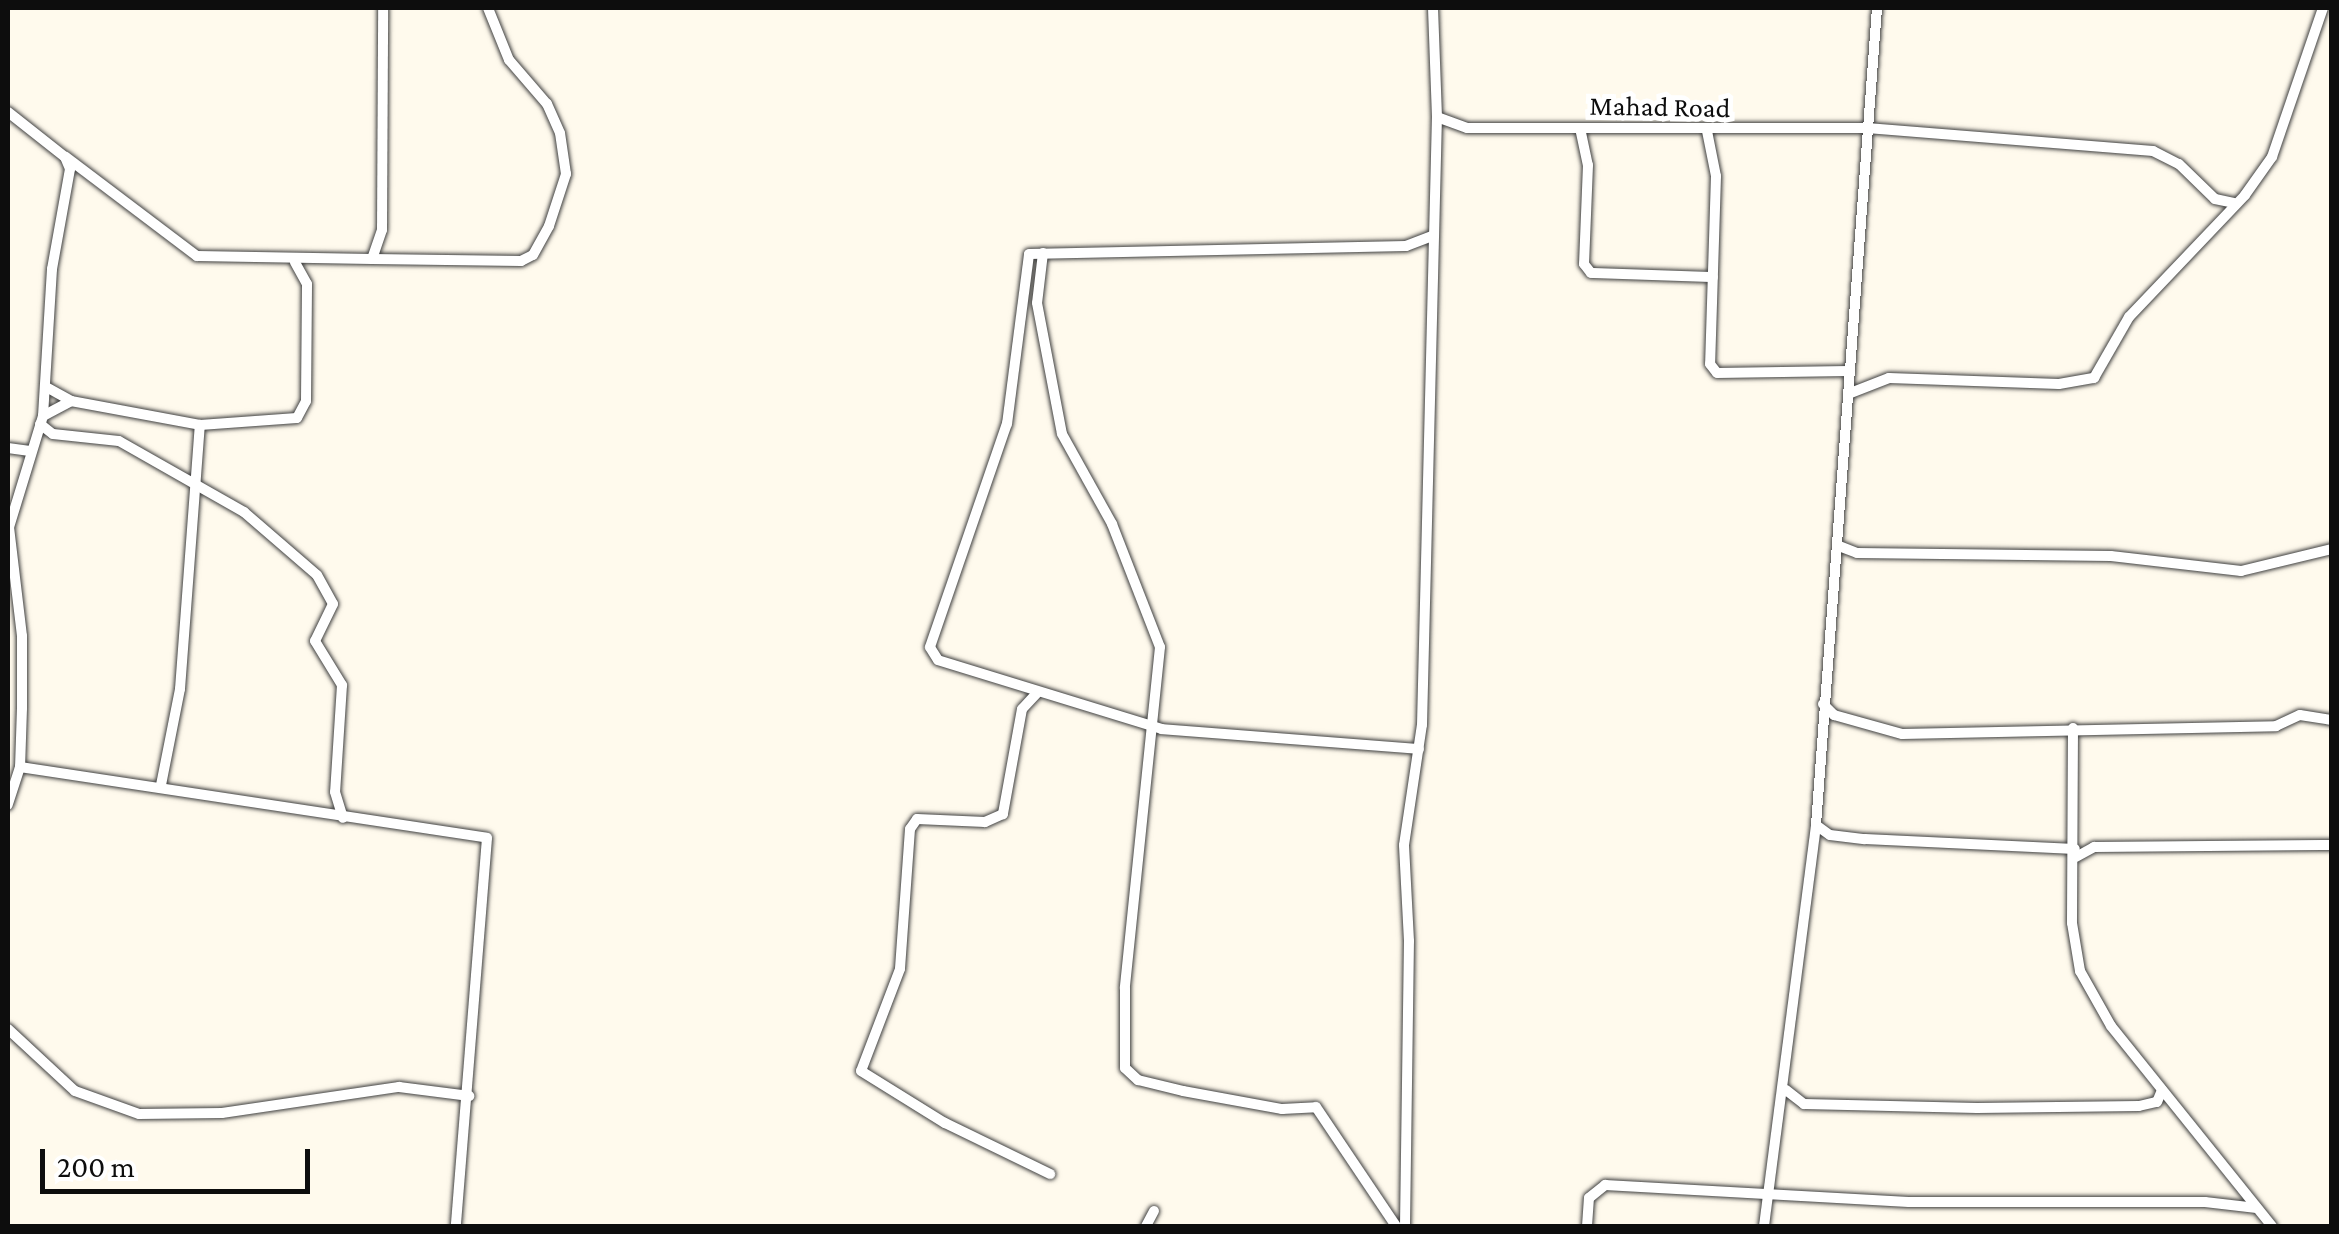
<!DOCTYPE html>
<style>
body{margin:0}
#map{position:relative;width:2339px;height:1234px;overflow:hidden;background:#fffaed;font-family:"Crimson Pro",serif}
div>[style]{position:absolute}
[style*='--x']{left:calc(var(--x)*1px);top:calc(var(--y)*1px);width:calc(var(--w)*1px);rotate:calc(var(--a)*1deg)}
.roads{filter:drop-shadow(0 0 2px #404040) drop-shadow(0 0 2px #404040)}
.minor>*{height:10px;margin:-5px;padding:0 5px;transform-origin:5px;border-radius:5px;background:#fff}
span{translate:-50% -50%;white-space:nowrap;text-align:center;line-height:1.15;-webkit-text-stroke:10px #fff;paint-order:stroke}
.street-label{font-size:28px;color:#0d0d0d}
.frame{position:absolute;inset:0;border:10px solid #0d0d0d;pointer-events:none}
.scale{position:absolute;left:40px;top:1149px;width:270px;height:45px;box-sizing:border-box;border:5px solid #0d0d0d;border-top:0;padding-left:12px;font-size:30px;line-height:35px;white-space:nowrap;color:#0d0d0d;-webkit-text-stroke:8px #fff;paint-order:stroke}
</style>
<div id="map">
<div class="roads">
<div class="minor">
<i style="--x:8;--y:112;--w:73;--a:38.3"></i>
<i style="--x:65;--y:157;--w:13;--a:67"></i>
<i style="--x:70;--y:169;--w:102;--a:100.2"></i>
<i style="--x:52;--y:269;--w:147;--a:93.5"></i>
<i style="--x:43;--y:416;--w:116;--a:107"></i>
<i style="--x:9;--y:527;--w:110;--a:83.2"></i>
<i style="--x:22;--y:636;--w:72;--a:90"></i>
<i style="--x:22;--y:708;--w:59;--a:91.9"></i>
<i style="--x:20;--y:767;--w:40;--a:108"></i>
<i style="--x:1437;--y:117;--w:32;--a:20"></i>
<i style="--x:1467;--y:128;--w:400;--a:0"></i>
<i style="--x:1867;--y:128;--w:287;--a:4.6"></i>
<i style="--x:2153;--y:151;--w:29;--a:27"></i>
<i style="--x:2179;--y:164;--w:50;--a:44.2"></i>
<i style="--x:2215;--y:199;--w:19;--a:12"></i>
<i style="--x:1580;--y:128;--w:38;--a:78"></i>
<i style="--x:1588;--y:165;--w:99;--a:92.3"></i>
<i style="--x:1584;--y:264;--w:11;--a:52"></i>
<i style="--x:1591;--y:273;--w:122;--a:1.9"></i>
<i style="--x:1707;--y:131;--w:46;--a:78.7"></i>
<i style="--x:1716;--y:176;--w:188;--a:91.8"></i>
<i style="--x:1710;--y:364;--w:11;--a:52"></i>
<i style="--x:1717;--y:373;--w:131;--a:-0.9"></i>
<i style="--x:66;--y:157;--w:164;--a:37.1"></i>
<i style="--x:197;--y:256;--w:175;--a:1"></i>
<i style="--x:372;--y:259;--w:31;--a:-71"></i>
<i style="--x:382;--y:230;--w:222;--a:-89.7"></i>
<i style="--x:1043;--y:253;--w:50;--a:96.8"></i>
<i style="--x:1037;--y:303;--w:133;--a:79.2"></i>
<i style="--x:1062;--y:434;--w:103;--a:60.9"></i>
<i style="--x:1112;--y:524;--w:132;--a:68.7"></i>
<i style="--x:1160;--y:647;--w:343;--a:95.9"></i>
<i style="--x:1125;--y:988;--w:80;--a:90"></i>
<i style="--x:1125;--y:1068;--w:18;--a:43"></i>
<i style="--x:1138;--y:1080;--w:46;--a:13.7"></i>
<i style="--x:1183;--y:1091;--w:101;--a:10.3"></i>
<i style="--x:1282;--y:1109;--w:34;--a:-3"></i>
<i style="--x:1316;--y:1107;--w:143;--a:56.1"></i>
<i style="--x:372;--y:259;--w:149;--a:0.8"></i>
<i style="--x:521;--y:261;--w:13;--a:-27"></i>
<i style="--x:533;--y:255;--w:33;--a:-61"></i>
<i style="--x:549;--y:226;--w:55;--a:-71.9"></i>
<i style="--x:566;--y:174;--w:41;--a:-98.3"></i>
<i style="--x:560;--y:133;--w:32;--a:-114"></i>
<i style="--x:547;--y:104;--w:58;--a:-130.8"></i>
<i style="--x:509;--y:60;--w:56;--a:-112"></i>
<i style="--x:48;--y:388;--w:26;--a:29"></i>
<i style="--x:71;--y:401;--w:131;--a:10.5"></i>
<i style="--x:200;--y:425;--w:97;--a:-4.1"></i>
<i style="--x:297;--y:418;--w:19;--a:-62"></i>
<i style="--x:306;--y:401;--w:117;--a:-89.5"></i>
<i style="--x:307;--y:284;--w:25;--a:-119"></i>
<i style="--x:1848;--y:394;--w:44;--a:-21.3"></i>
<i style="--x:1889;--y:378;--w:170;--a:2"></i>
<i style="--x:2059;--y:384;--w:36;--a:-10"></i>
<i style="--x:2094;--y:378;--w:70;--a:-60.2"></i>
<i style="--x:2129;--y:317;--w:168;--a:-46.4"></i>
<i style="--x:2245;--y:195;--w:47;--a:-54.6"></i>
<i style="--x:2272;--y:157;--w:157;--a:-71.1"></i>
<i style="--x:43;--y:416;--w:32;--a:-28"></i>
<i style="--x:40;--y:424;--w:16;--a:38"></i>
<i style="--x:53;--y:434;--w:66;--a:6.1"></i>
<i style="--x:119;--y:441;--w:144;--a:29.6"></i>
<i style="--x:244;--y:512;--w:96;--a:40.8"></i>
<i style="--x:317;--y:575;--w:33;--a:61"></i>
<i style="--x:333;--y:604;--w:41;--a:115.9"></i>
<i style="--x:315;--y:641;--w:52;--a:58.5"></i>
<i style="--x:342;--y:685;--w:107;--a:93.7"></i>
<i style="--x:335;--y:792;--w:27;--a:73"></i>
<i style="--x:8;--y:448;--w:22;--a:8"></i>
<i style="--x:1839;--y:546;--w:19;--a:21"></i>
<i style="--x:1857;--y:553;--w:254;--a:0.7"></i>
<i style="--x:2111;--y:556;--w:131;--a:6.6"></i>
<i style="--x:2241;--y:571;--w:94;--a:-13.6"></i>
<i style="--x:1037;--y:693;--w:22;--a:133"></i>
<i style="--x:1022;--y:709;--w:107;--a:100.3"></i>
<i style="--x:1003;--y:814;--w:20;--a:156"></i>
<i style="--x:985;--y:822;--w:68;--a:-177.5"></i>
<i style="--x:917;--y:819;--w:12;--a:125"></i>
<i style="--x:910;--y:829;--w:140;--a:94.1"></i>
<i style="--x:900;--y:969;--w:109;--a:110.9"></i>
<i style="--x:861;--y:1071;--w:99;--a:31.8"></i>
<i style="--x:945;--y:1123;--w:117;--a:25.9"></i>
<i style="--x:1823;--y:704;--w:16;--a:45"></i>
<i style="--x:1834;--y:715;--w:71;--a:15.6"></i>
<i style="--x:1902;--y:734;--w:374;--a:-1.2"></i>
<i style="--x:2276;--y:726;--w:26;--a:-25"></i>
<i style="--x:2300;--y:715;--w:32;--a:9"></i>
<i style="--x:2073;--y:728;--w:195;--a:90.3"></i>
<i style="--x:2072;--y:923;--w:49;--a:80.5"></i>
<i style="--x:2080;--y:971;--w:63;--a:60.6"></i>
<i style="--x:2111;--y:1026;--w:257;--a:51.2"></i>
<i style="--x:1419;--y:749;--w:258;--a:-175.6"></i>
<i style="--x:1162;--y:729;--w:234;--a:-162.9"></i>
<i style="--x:938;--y:660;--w:15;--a:-122"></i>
<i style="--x:930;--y:647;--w:236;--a:-71"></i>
<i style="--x:1007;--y:424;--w:171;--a:-82.6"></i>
<i style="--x:1029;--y:254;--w:377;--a:-1.2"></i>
<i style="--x:1406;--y:246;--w:30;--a:-21"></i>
<i style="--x:20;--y:767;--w:472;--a:8.6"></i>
<i style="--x:487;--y:838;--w:389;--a:94.6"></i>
<i style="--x:161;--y:785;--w:98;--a:-78.8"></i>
<i style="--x:180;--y:689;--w:265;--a:-85.7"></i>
<i style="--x:1816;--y:825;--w:17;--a:36"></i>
<i style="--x:1830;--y:835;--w:35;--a:7"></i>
<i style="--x:1865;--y:839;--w:210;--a:2.7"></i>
<i style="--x:2076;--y:857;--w:21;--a:-29"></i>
<i style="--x:2094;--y:847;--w:238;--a:-0.5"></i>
<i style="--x:8;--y:1029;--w:91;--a:42.8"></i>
<i style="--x:75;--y:1091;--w:68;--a:19.8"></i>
<i style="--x:139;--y:1114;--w:83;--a:-0.7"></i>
<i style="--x:222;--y:1113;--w:179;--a:-8.4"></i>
<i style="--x:399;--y:1087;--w:71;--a:7.3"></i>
<i style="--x:1786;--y:1090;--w:23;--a:38"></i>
<i style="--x:1804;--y:1104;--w:173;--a:1.3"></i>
<i style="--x:1977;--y:1108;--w:162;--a:-0.7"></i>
<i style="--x:2139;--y:1106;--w:18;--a:-13"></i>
<i style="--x:2157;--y:1102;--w:13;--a:-67"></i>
<i style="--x:1146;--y:1226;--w:17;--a:-62"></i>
<i style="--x:1405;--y:1226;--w:285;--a:-89.2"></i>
<i style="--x:1409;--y:941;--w:96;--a:-93"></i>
<i style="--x:1404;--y:845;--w:121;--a:-81.5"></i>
<i style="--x:1422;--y:725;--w:608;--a:-88.59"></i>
<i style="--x:1437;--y:117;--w:109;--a:-92.1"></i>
<i style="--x:1587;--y:1226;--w:28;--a:-86"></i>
<i style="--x:1589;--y:1198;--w:21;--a:-39"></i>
<i style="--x:1605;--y:1185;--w:304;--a:3.2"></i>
<i style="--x:1909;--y:1202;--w:296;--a:0"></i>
<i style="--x:2205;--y:1202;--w:52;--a:6.6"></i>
<i style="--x:1764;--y:1226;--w:404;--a:-82.6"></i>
<i style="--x:1816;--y:825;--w:819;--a:-85.73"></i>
</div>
</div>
<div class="street-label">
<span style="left:1660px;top:107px;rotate:1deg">Mahad Road</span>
</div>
<div class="frame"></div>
<div class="scale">200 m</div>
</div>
